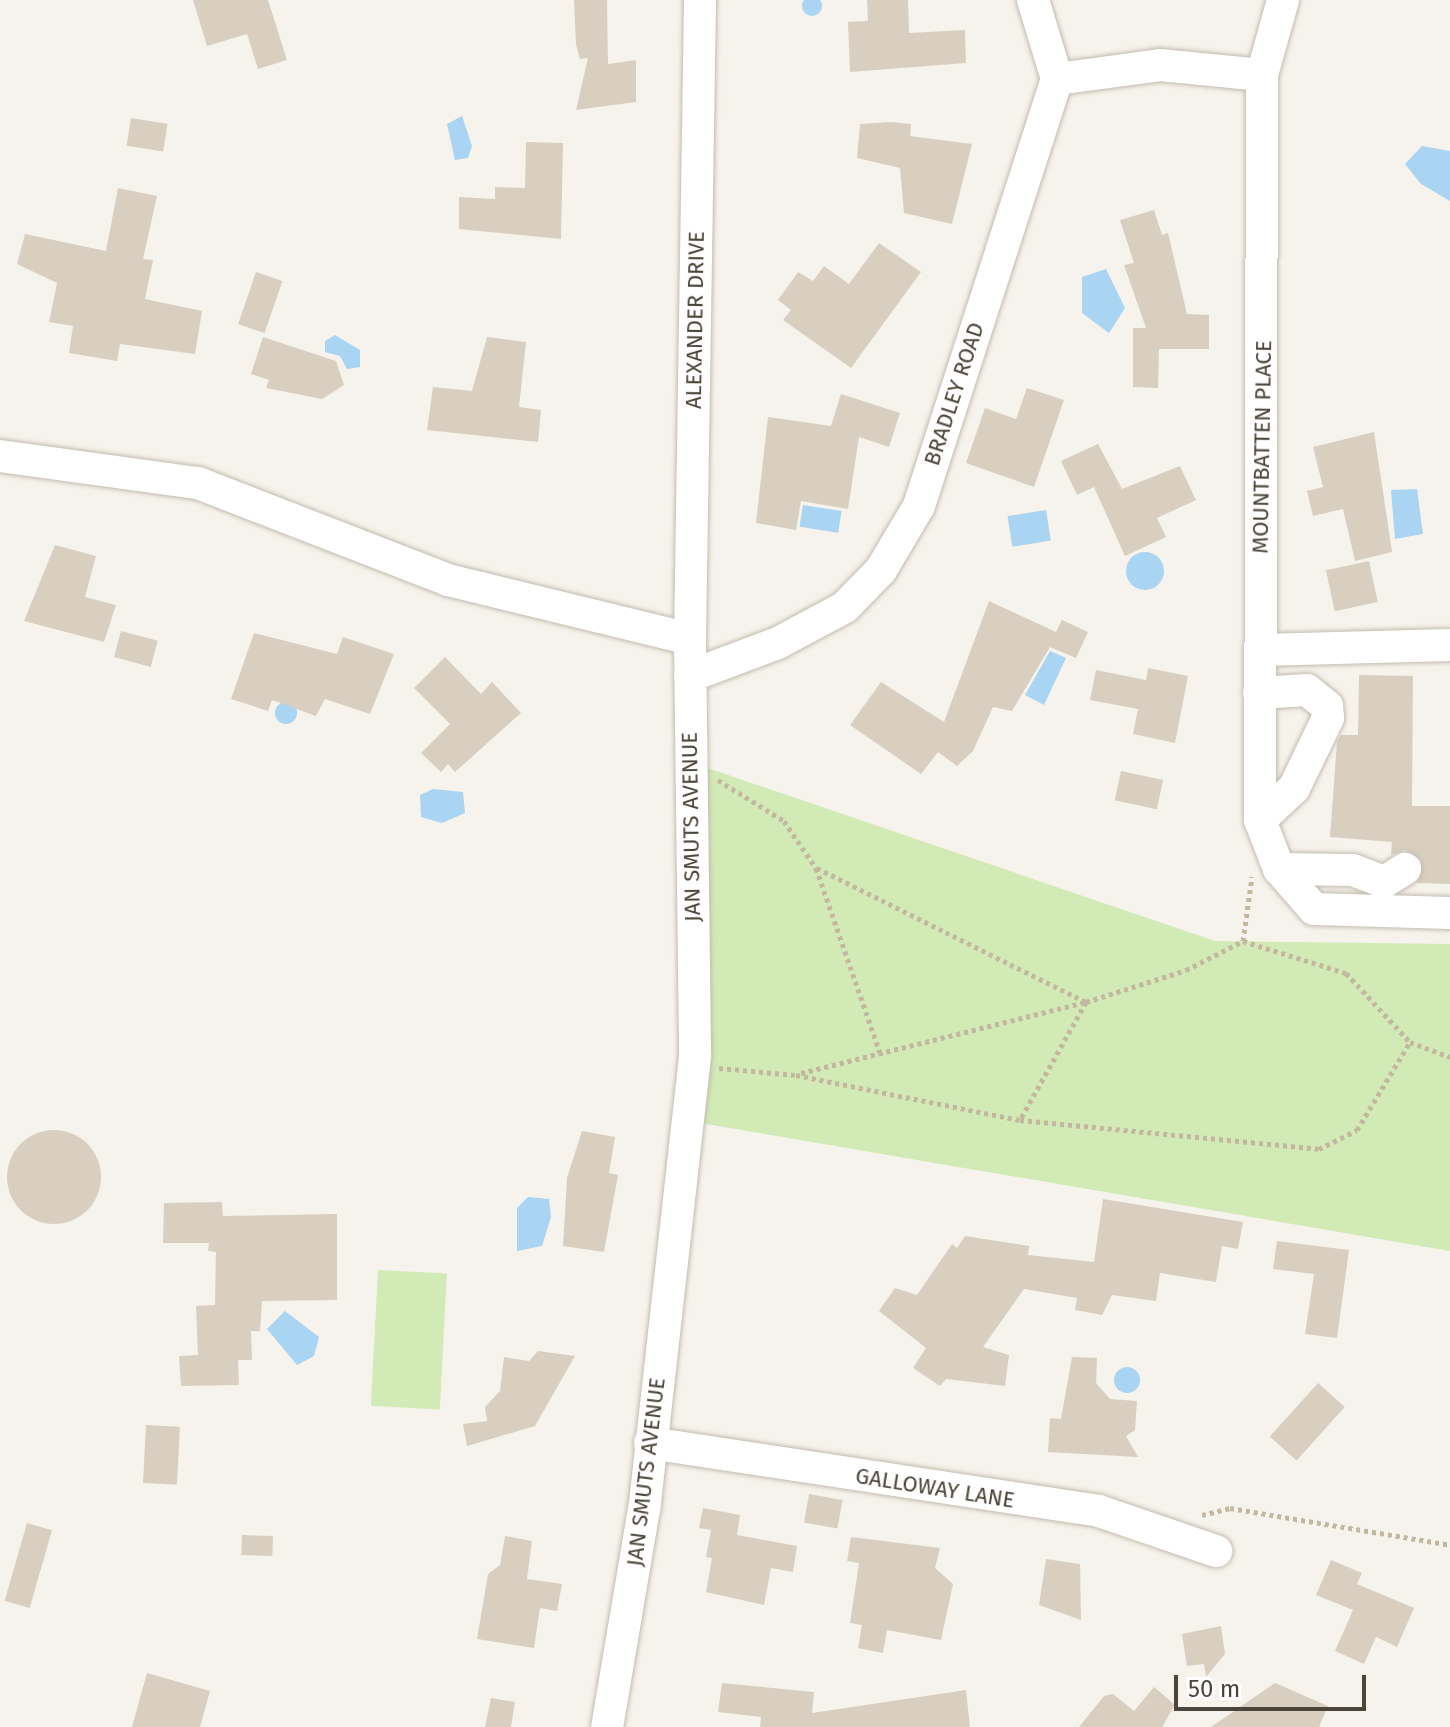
<!DOCTYPE html>
<style>
body{margin:0}
#map{position:relative;width:1450px;height:1727px;overflow:hidden;background:#f6f3ec;font-family:"Fira Sans",sans-serif}
div>[style]{position:absolute}
[style*='--x']{left:calc(var(--x)*1px);top:calc(var(--y)*1px);width:calc(var(--w)*1px);rotate:calc(var(--a)*1deg)}
.green>*{inset:0;background:#d2eab5;transform-origin:0 0}
.water>*{inset:0;background:#a9d4f2;transform-origin:0 0}
.round{border-radius:50%}
.building>*{inset:0;background:#d8cfc1;transform-origin:0 0}
.path>*{height:5px;margin-top:-2.5px;transform-origin:0;background:repeating-linear-gradient(90deg,#c4b79f 0 4px,transparent 0 8px)}
.roads{filter:drop-shadow(0 0 2px #c2bbae) drop-shadow(0 0 2px #c2bbae)}
.minor>*{height:32px;margin:-16px;padding:0 16px;transform-origin:16px;border-radius:16px;background:#fff}
span{translate:-50% -50%;white-space:nowrap;text-align:center;line-height:1.15;-webkit-text-stroke:6px #fff;paint-order:stroke}
.street-label{font-size:22px;color:#4b4439}
.scale{position:absolute;left:1174px;top:1675px;width:192px;height:36px;box-sizing:border-box;border:4px solid #4b4439;border-top:0;padding-left:10px;font-size:24px;line-height:28px;white-space:nowrap;color:#4b4439;-webkit-text-stroke:6px #fff;paint-order:stroke}
</style>
<div id="map">
<div class="green">
<i style="clip-path:polygon(690px 762px,1215px 941px,1450px 944px,1450px 1251px,689px 1121px)"></i>
<i style="left:378px;top:1270px;width:69px;height:136px;rotate:3deg"></i>
</div>
<div class="water">
<i class="round" style="left:802px;top:-4px;width:20px;height:20px"></i>
<i style="clip-path:polygon(462px 116px,472px 146px,468px 158px,455px 160px,447px 124px)"></i>
<i style="clip-path:polygon(1422px 146px,1450px 151px,1450px 201px,1421px 184px,1405px 164px)"></i>
<i style="clip-path:polygon(1106px 269px,1125px 308px,1109px 333px,1082px 313px,1082px 277px)"></i>
<i style="clip-path:polygon(335px 335px,360px 350px,360px 367px,347px 369px,340px 356px,325px 352px,325px 341px)"></i>
<i style="clip-path:polygon(1417px 489px,1423px 534px,1395px 539px,1391px 490px)"></i>
<i style="left:803px;top:505px;width:39px;height:22px;rotate:9deg"></i>
<i style="left:1046px;top:510px;width:31px;height:39px;rotate:81deg"></i>
<i class="round" style="left:1126px;top:552px;width:38px;height:38px"></i>
<i style="clip-path:polygon(1050px 651px,1066px 658px,1044px 705px,1025px 695px)"></i>
<i class="round" style="left:275px;top:702px;width:22px;height:22px"></i>
<i style="clip-path:polygon(433px 789px,463px 792px,465px 813px,442px 823px,421px 817px,420px 795px)"></i>
<i style="clip-path:polygon(528px 1197px,549px 1199px,551px 1217px,542px 1246px,517px 1251px,517px 1208px)"></i>
<i style="clip-path:polygon(285px 1311px,319px 1337px,314px 1356px,297px 1365px,267px 1329px)"></i>
<i class="round" style="left:1114px;top:1367px;width:26px;height:26px"></i>
</div>
<div class="building">
<i style="clip-path:polygon(193px 0,268px 0,287px 60px,258px 69px,247px 34px,207px 46px)"></i>
<i style="clip-path:polygon(574px 0,607px 0,608px 64px,636px 60px,636px 102px,576px 110px,588px 58px,580px 59px,576px 45px)"></i>
<i style="clip-path:polygon(867px 0,908px 0,909px 33px,965px 30px,966px 63px,850px 72px,848px 22px,868px 21px)"></i>
<i style="left:131px;top:118px;width:37px;height:28px;rotate:9deg"></i>
<i style="clip-path:polygon(891px 122px,911px 124px,910px 136px,972px 144px,952px 224px,904px 213px,900px 168px,857px 158px,860px 124px)"></i>
<i style="clip-path:polygon(526px 142px,563px 143px,561px 239px,459px 229px,459px 197px,495px 199px,495px 187px,525px 188px)"></i>
<i style="clip-path:polygon(118px 188px,157px 196px,143px 259px,153px 260px,145px 299px,202px 311px,195px 354px,120px 344px,117px 361px,69px 353px,73px 326px,49px 322px,57px 283px,17px 264px,25px 234px,106px 251px)"></i>
<i style="clip-path:polygon(1154px 210px,1162px 235px,1168px 233px,1187px 314px,1209px 315px,1209px 349px,1159px 349px,1158px 388px,1133px 387px,1133px 328px,1146px 328px,1124px 265px,1134px 263px,1120px 220px)"></i>
<i style="clip-path:polygon(879px 243px,921px 272px,851px 368px,783px 320px,791px 310px,778px 300px,798px 272px,813px 281px,824px 266px,849px 284px)"></i>
<i style="left:256px;top:272px;width:28px;height:55px;rotate:19deg"></i>
<i style="clip-path:polygon(263px 337px,336px 361px,344px 385px,322px 399px,266px 388px,269px 380px,251px 374px)"></i>
<i style="clip-path:polygon(487px 337px,526px 342px,519px 407px,541px 410px,538px 442px,427px 430px,433px 387px,472px 391px)"></i>
<i style="clip-path:polygon(1027px 388px,1064px 400px,1034px 487px,966px 463px,985px 408px,1016px 419px)"></i>
<i style="clip-path:polygon(841px 394px,900px 413px,889px 447px,859px 437px,848px 509px,801px 501px,796px 530px,756px 523px,768px 417px,831px 426px)"></i>
<i style="clip-path:polygon(1374px 432px,1392px 552px,1355px 561px,1343px 509px,1313px 516px,1307px 491px,1323px 487px,1313px 447px)"></i>
<i style="clip-path:polygon(1098px 444px,1122px 489px,1180px 466px,1196px 500px,1157px 518px,1166px 537px,1125px 556px,1094px 487px,1077px 495px,1061px 461px)"></i>
<i style="clip-path:polygon(55px 545px,96px 556px,85px 597px,116px 605px,104px 642px,24px 621px)"></i>
<i style="left:1369px;top:561px;width:42px;height:44px;rotate:78deg"></i>
<i style="clip-path:polygon(989px 601px,1056px 632px,1062px 620px,1088px 632px,1076px 658px,1050px 647px,1012px 711px,993px 707px,973px 751px,957px 766px,938px 752px,921px 774px,850px 725px,881px 682px,944px 722px)"></i>
<i style="left:121px;top:631px;width:38px;height:27px;rotate:15deg"></i>
<i style="clip-path:polygon(254px 633px,337px 654px,343px 637px,394px 654px,370px 714px,325px 699px,316px 716px,272px 700px,268px 711px,231px 699px)"></i>
<i style="clip-path:polygon(445px 657px,481px 694px,492px 682px,521px 713px,455px 772px,448px 764px,441px 772px,421px 753px,450px 724px,414px 688px)"></i>
<i style="clip-path:polygon(1148px 668px,1188px 676px,1175px 743px,1133px 734px,1138px 709px,1090px 700px,1096px 670px,1146px 680px)"></i>
<i style="clip-path:polygon(1359px 675px,1413px 676px,1412px 806px,1450px 806px,1450px 884px,1417px 883px,1421px 860px,1405px 850px,1391px 855px,1392px 842px,1330px 837px,1337px 742px,1341px 735px,1358px 735px)"></i>
<i style="left:1121px;top:771px;width:43px;height:30px;rotate:12deg"></i>
<i class="round" style="left:7px;top:1130px;width:94px;height:94px"></i>
<i style="clip-path:polygon(582px 1131px,615px 1137px,609px 1173px,618px 1175px,604px 1252px,563px 1246px,567px 1178px)"></i>
<i style="clip-path:polygon(1103px 1199px,1243px 1222px,1238px 1249px,1222px 1246px,1216px 1282px,1160px 1273px,1156px 1301px,1112px 1295px,1102px 1315px,1075px 1310px,1077px 1298px,1024px 1289px,983px 1347px,1009px 1355px,1005px 1386px,946px 1379px,940px 1386px,913px 1368px,926px 1348px,879px 1311px,895px 1288px,917px 1295px,952px 1244px,957px 1248px,965px 1236px,1029px 1246px,1028px 1255px,1094px 1262px)"></i>
<i style="clip-path:polygon(222px 1202px,223px 1216px,337px 1214px,337px 1300px,262px 1301px,260px 1331px,251px 1331px,252px 1360px,238px 1360px,239px 1385px,181px 1386px,179px 1356px,198px 1355px,196px 1306px,215px 1305px,216px 1252px,208px 1251px,209px 1243px,163px 1243px,164px 1203px)"></i>
<i style="clip-path:polygon(1277px 1241px,1349px 1250px,1337px 1338px,1305px 1334px,1314px 1274px,1273px 1269px)"></i>
<i style="clip-path:polygon(538px 1351px,575px 1356px,535px 1426px,467px 1446px,463px 1424px,487px 1421px,485px 1407px,500px 1391px,504px 1357px,529px 1361px)"></i>
<i style="clip-path:polygon(1072px 1357px,1097px 1358px,1096px 1383px,1110px 1399px,1137px 1401px,1135px 1430px,1126px 1436px,1138px 1457px,1048px 1452px,1050px 1418px,1061px 1419px)"></i>
<i style="left:1318px;top:1383px;width:36px;height:72px;rotate:42deg"></i>
<i style="left:146px;top:1425px;width:34px;height:58px;rotate:3deg"></i>
<i style="left:809px;top:1494px;width:34px;height:29px;rotate:10deg"></i>
<i style="clip-path:polygon(703px 1508px,740px 1515px,737px 1535px,797px 1546px,793px 1572px,771px 1568px,764px 1605px,706px 1592px,712px 1558px,706px 1557px,711px 1530px,699px 1528px)"></i>
<i style="left:27px;top:1523px;width:26px;height:81px;rotate:16deg"></i>
<i style="left:242px;top:1535px;width:31px;height:20px;rotate:2deg"></i>
<i style="clip-path:polygon(505px 1536px,532px 1541px,527px 1579px,562px 1584px,557px 1611px,540px 1608px,534px 1648px,477px 1639px,488px 1574px,500px 1565px)"></i>
<i style="clip-path:polygon(851px 1537px,940px 1548px,935px 1568px,953px 1584px,941px 1640px,887px 1630px,883px 1653px,858px 1648px,862px 1625px,850px 1623px,859px 1563px,847px 1561px)"></i>
<i style="clip-path:polygon(1046px 1559px,1080px 1564px,1081px 1620px,1039px 1605px)"></i>
<i style="clip-path:polygon(1331px 1560px,1362px 1573px,1357px 1584px,1414px 1608px,1397px 1647px,1376px 1637px,1364px 1664px,1335px 1651px,1353px 1610px,1316px 1595px)"></i>
<i style="clip-path:polygon(1221px 1626px,1225px 1654px,1206px 1677px,1204px 1664px,1187px 1666px,1182px 1634px)"></i>
<i style="clip-path:polygon(147px 1673px,210px 1691px,200px 1727px,132px 1727px)"></i>
<i style="clip-path:polygon(722px 1683px,814px 1692px,812px 1713px,966px 1690px,970px 1727px,760px 1727px,761px 1717px,718px 1712px)"></i>
<i style="clip-path:polygon(1275px 1683px,1328px 1706px,1319px 1727px,1211px 1727px)"></i>
<i style="clip-path:polygon(1154px 1687px,1175px 1705px,1162px 1727px,1079px 1727px,1104px 1696px,1113px 1694px,1134px 1711px)"></i>
<i style="clip-path:polygon(491px 1698px,515px 1702px,511px 1727px,485px 1727px)"></i>
</div>
<div class="path">
<i style="--x:718;--y:780;--w:78;--a:31.8"></i>
<i style="--x:784;--y:821;--w:57;--a:55.8"></i>
<i style="--x:816;--y:868;--w:196;--a:70.9"></i>
<i style="--x:817;--y:868;--w:301;--a:26.5"></i>
<i style="--x:1086;--y:1002;--w:105;--a:-17.7"></i>
<i style="--x:1186;--y:970;--w:64;--a:-27"></i>
<i style="--x:1243;--y:941;--w:65;--a:-82"></i>
<i style="--x:1243;--y:941;--w:108;--a:17.3"></i>
<i style="--x:1346;--y:973;--w:94;--a:47.2"></i>
<i style="--x:719;--y:1068;--w:77;--a:5.2"></i>
<i style="--x:796;--y:1075;--w:228;--a:11.4"></i>
<i style="--x:1020;--y:1120;--w:300;--a:5.5"></i>
<i style="--x:1319;--y:1149;--w:42;--a:-26.6"></i>
<i style="--x:1357;--y:1130;--w:103;--a:-58.9"></i>
<i style="--x:1410;--y:1042;--w:43;--a:20.6"></i>
<i style="--x:801;--y:1073;--w:294;--a:-14"></i>
<i style="--x:1086;--y:1002;--w:135;--a:119.2"></i>
<i style="--x:1202;--y:1515;--w:29;--a:-14"></i>
<i style="--x:1230;--y:1508;--w:223;--a:9.5"></i>
</div>
<div class="roads">
<div class="minor">
<i style="--x:1283;--y:0;--w:78;--a:105.6"></i>
<i style="--x:1262;--y:75;--w:745;--a:90.15"></i>
<i style="--x:1260;--y:820;--w:53;--a:68.8"></i>
<i style="--x:1279;--y:869;--w:53;--a:48.8"></i>
<i style="--x:1314;--y:909;--w:136;--a:1.7"></i>
<i style="--x:1057;--y:79;--w:104;--a:-7.7"></i>
<i style="--x:1160;--y:65;--w:102;--a:5.6"></i>
<i style="--x:0;--y:456;--w:200;--a:7.8"></i>
<i style="--x:198;--y:483;--w:268;--a:21.2"></i>
<i style="--x:448;--y:580;--w:249;--a:13.7"></i>
<i style="--x:690;--y:639;--w:418;--a:89.3"></i>
<i style="--x:695;--y:1057;--w:455;--a:96.4"></i>
<i style="--x:644;--y:1509;--w:221;--a:99.6"></i>
<i style="--x:690;--y:639;--w:639;--a:-89.1"></i>
<i style="--x:1260;--y:650;--w:190;--a:-1.5"></i>
<i style="--x:690;--y:676;--w:94;--a:-20.6"></i>
<i style="--x:778;--y:643;--w:76;--a:-28.2"></i>
<i style="--x:845;--y:607;--w:52;--a:-45.8"></i>
<i style="--x:881;--y:570;--w:74;--a:-59.3"></i>
<i style="--x:919;--y:506;--w:449;--a:-72.1"></i>
<i style="--x:1057;--y:79;--w:83;--a:-106.9"></i>
<i style="--x:1259;--y:693;--w:48;--a:-3.6"></i>
<i style="--x:1307;--y:690;--w:26;--a:39"></i>
<i style="--x:1327;--y:706;--w:12;--a:85"></i>
<i style="--x:1328;--y:718;--w:78;--a:115.9"></i>
<i style="--x:1294;--y:788;--w:47;--a:136.7"></i>
<i style="--x:1279;--y:869;--w:74;--a:0.8"></i>
<i style="--x:1353;--y:870;--w:33;--a:21"></i>
<i style="--x:1384;--y:882;--w:25;--a:-32"></i>
<i style="--x:650;--y:1443;--w:454;--a:8.6"></i>
<i style="--x:1099;--y:1511;--w:124;--a:18.9"></i>
</div>
</div>
<div class="street-label">
<span style="left:695px;top:320px;rotate:-89deg">ALEXANDER DRIVE</span>
<span style="left:954px;top:394px;rotate:-72deg">BRADLEY ROAD</span>
<span style="left:1262px;top:447px;rotate:-89deg">MOUNTBATTEN PLACE</span>
<span style="left:691px;top:827px;rotate:-91deg">JAN SMUTS AVENUE</span>
<span style="left:646px;top:1472px;rotate:-83deg">JAN SMUTS AVENUE</span>
<span style="left:935px;top:1488px;rotate:9deg">GALLOWAY LANE</span>
</div>
<div class="scale">50 m</div>
</div>
